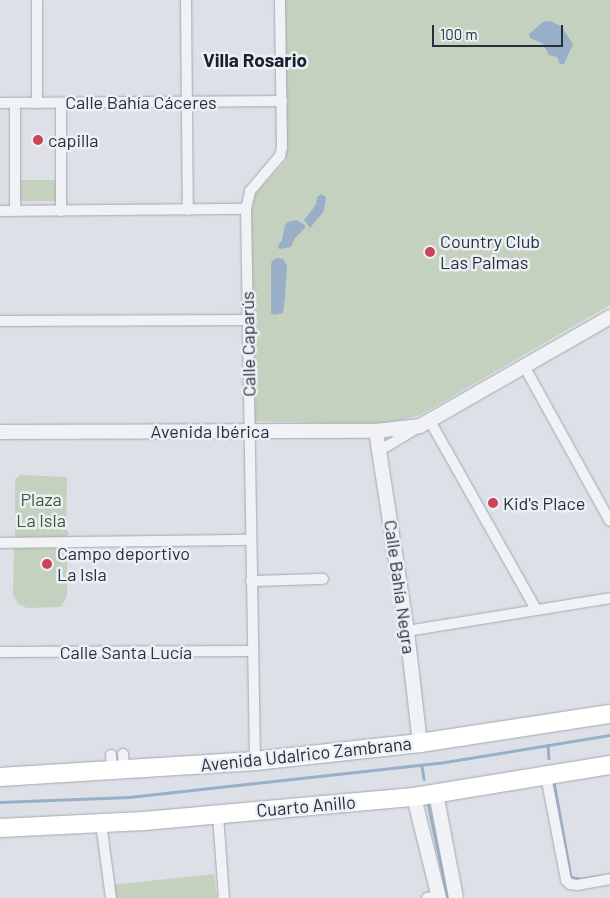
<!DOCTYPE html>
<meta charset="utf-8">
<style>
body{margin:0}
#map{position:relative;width:610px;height:898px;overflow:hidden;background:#dde1e7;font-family:Barlow,sans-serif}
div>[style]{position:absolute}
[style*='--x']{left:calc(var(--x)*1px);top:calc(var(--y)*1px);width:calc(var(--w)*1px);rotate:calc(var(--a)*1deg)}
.green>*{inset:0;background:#c3d1be;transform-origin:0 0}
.water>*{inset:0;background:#98afc7}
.stream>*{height:2.5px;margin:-1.25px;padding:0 1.25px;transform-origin:1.25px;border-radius:1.25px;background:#98afc7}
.roads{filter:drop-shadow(0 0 1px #a3a8b1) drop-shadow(0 0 1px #a3a8b1)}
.minor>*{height:10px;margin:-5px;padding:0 5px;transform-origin:5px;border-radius:5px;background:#f0f2f5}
.tertiary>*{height:14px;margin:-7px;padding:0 7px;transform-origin:7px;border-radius:7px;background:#f0f2f5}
.trunk>*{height:18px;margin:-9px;padding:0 9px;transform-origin:9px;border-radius:9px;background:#fff}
.dots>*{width:14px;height:14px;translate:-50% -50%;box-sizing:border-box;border:2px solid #ecf0f5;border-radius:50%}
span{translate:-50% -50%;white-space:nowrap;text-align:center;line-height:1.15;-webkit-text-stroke:5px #ecf0f5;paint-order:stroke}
.street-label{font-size:18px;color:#272f3d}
.poi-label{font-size:18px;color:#272f3d}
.left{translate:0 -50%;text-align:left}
.park-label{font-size:18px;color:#3b5934}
.neighbourhood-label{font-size:19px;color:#19202e;font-weight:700}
.scale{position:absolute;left:432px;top:25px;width:131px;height:22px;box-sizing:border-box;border:2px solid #272f3d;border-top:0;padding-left:6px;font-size:15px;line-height:18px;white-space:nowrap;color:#272f3d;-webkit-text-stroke:4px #ecf0f5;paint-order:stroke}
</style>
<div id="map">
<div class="green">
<i style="clip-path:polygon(285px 0,610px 0,610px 305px,420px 415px,380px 425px,252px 421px,249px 200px,286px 160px)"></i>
<i style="left:19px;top:180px;width:38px;height:21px"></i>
<i style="clip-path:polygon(20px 475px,67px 477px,66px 530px,69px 533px,65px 539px,15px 538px,15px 483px,16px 479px)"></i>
<i style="clip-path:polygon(14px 548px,67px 548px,67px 596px,61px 607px,27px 608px,18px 604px,13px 594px)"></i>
<i style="clip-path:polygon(214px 874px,217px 898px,113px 898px,111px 885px)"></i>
</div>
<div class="water">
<i style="clip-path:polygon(550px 21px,561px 26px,573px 44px,564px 64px,560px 64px,557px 57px,549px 55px,543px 44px,530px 38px,529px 34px,543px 22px)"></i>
<i style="clip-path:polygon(321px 194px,326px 197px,324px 211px,310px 228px,304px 220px,316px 205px,317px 197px)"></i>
<i style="clip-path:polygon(296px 220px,305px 225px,305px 228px,295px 238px,291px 247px,279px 249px,278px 246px,282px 240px,285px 225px,288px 222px)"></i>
<i style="clip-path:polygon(278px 258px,283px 259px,287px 266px,285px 297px,283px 313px,274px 315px,271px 313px,271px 265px,272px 261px)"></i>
</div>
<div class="stream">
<i style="--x:548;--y:745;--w:13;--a:86"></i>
<i style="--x:422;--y:766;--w:13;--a:81"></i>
<i style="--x:554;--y:782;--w:97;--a:79.9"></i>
<i style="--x:571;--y:877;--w:10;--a:11"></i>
<i style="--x:581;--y:879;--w:18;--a:-9"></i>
<i style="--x:0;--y:802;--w:129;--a:-2.2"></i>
<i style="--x:129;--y:797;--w:312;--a:-6.3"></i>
<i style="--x:439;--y:763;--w:173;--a:-9.3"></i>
<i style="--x:428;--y:803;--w:97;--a:78.1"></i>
</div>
<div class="roads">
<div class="minor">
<i style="--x:37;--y:0;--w:103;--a:90"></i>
<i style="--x:186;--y:0;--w:210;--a:89.5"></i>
<i style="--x:0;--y:103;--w:282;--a:-0.4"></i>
<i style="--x:15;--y:103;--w:108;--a:90"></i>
<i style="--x:61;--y:103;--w:108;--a:90"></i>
<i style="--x:0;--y:211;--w:246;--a:-0.5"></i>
<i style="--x:0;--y:321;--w:248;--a:-0.2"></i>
<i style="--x:524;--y:366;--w:177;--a:61"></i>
<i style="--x:430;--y:421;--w:216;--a:60.6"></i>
<i style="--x:379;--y:451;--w:44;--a:-31.2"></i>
<i style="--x:0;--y:543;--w:251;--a:-0.7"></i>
<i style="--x:251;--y:581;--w:72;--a:-1.6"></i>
<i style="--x:407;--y:631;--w:206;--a:-9.2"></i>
<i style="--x:0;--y:652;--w:253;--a:-0.2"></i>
<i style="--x:123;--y:754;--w:16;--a:86"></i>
<i style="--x:111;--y:755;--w:16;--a:86"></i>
<i style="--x:255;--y:761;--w:552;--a:-90.93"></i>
<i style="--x:246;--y:209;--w:18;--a:-77"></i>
<i style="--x:250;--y:191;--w:46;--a:-49.4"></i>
<i style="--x:280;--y:156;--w:9;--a:-77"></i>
<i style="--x:282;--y:147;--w:147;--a:-90.8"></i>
<i style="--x:546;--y:776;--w:106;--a:79.1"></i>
<i style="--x:566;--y:880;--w:6;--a:45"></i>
<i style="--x:570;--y:884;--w:7;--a:8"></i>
<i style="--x:577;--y:885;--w:34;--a:-10"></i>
<i style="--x:218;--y:815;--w:83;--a:85.9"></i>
<i style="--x:101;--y:823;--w:76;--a:82.4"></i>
<i style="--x:427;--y:898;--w:11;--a:-10"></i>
</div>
<div class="tertiary">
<i style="--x:376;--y:431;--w:202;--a:81.2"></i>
<i style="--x:407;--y:631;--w:113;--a:83.4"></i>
<i style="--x:0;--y:432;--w:376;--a:-0.2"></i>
<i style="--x:376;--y:431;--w:44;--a:-6.5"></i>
<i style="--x:420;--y:426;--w:219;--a:-29.8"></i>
<i style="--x:436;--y:793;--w:107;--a:79.2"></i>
<i style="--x:414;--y:797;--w:104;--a:76.1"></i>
</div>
<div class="trunk">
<i style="--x:0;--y:777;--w:256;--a:-3.6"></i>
<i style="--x:255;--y:761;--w:166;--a:-6.2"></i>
<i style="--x:420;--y:743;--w:192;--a:-8.7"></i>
<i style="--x:0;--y:828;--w:144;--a:-2.8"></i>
<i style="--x:144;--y:821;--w:271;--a:-5.1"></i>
<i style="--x:414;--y:797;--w:199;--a:-9.3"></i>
</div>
</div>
<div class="dots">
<i style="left:38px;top:140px;background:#cc4257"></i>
<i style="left:430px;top:252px;background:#cc4257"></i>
<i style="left:493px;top:503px;background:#cc4257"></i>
<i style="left:47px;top:564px;background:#cc4257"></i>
</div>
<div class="street-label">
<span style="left:141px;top:102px">Calle Bahía Cáceres</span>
<span style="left:248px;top:344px;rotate:-91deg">Calle Caparús</span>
<span style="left:210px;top:431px">Avenida Ibérica</span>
<span style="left:400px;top:587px;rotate:82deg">Calle Bahía Negra</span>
<span style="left:126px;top:652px">Calle Santa Lucía</span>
<span style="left:306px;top:754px;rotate:-6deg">Avenida Udalrico Zambrana</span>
<span style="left:306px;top:806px;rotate:-5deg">Cuarto Anillo</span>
</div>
<div class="poi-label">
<span class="left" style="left:48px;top:140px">capilla</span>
<span class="left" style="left:440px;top:252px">Country Club<br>Las Palmas</span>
<span class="left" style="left:503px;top:503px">Kid's Place</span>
<span class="left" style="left:57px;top:564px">Campo deportivo<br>La Isla</span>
</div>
<div class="park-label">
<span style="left:41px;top:510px">Plaza<br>La Isla</span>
</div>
<div class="neighbourhood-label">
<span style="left:255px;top:60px">Villa Rosario</span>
</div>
<div class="scale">100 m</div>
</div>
